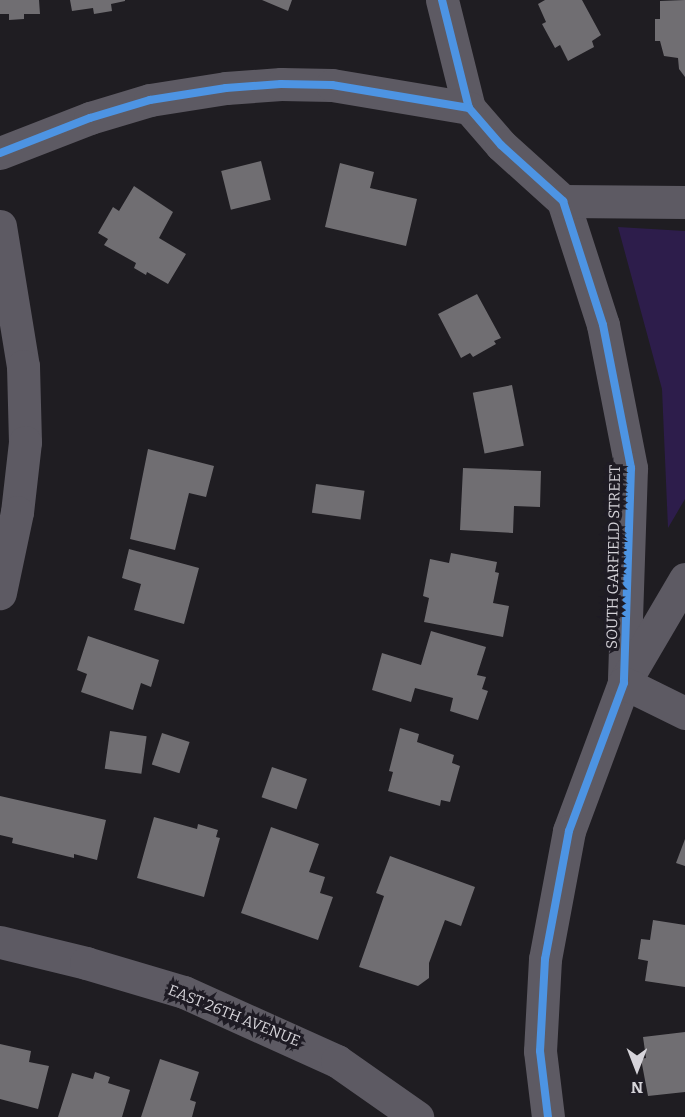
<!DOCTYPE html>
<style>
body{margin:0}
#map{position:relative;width:685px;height:1117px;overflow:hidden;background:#1f1d22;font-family:Bitter,serif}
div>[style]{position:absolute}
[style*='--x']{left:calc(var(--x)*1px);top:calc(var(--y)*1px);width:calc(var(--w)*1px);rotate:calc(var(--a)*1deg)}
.green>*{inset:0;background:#2d1d4b}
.building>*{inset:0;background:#706e72;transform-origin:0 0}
.minor>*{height:33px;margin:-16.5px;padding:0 16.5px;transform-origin:16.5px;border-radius:16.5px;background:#5d5a63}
.cycleway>*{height:8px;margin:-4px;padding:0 4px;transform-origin:4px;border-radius:4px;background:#4d94e3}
span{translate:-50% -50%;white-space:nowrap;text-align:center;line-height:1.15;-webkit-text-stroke:6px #1e1b24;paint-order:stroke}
.street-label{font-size:15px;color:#d6d4da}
.north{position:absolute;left:607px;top:1039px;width:60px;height:60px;-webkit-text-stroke:4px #1e1b24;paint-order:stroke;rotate:180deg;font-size:16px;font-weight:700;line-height:24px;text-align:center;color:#d6d4da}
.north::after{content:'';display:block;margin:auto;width:21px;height:27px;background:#d6d4da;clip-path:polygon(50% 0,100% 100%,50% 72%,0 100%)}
</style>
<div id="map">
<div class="green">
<i style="clip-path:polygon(618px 227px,685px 231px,685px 499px,668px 528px,662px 389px)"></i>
</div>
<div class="building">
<i style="clip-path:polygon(0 0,39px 0,40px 14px,24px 14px,24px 19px,9px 20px,9px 14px,0 14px)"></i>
<i style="clip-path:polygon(70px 0,125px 0,125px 1px,111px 4px,112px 11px,94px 14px,93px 8px,72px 11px)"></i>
<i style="clip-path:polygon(262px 0,292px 0,288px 11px)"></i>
<i style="clip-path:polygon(545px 0,582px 0,601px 35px,592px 41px,594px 47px,568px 61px,560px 45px,555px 48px,542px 24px,546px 22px,538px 4px)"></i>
<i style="clip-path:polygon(685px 0,685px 77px,679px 69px,678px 58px,664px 56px,660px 41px,655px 41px,655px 19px,660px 19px,660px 1px)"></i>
<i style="left:261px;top:161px;width:40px;height:41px;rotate:76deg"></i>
<i style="clip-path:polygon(340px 163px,374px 172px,370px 188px,417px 199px,406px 246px,325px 227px)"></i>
<i style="clip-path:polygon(134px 186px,173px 212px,159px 238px,186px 254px,168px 284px,147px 272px,146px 275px,134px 268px,136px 263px,104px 245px,108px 239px,98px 233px,113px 207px,119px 211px)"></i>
<i style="clip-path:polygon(477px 294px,501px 338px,494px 341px,496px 344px,473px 357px,470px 353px,461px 358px,438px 314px)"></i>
<i style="left:512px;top:385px;width:62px;height:40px;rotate:79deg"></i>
<i style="clip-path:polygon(148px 449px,214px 466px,206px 497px,189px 493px,175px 550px,130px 539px)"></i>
<i style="clip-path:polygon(463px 468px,541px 471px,540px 507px,514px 506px,513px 533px,460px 530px)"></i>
<i style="left:316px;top:484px;width:49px;height:29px;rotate:8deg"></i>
<i style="clip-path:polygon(129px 549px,199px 568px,184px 624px,134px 610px,141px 584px,122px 578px)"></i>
<i style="clip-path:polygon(451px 553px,497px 562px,495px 572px,499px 573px,493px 603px,509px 606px,503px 637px,424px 622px,429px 598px,423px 596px,430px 559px,449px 563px)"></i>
<i style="clip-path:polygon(431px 631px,486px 647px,477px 675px,486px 677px,482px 689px,488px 691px,478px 720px,450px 711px,453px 698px,415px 688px,411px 702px,372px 690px,382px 653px,421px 665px)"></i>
<i style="clip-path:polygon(88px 636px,159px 660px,151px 687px,141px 683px,133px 710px,81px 692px,87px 674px,77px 670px)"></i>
<i style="clip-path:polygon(400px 728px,419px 734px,417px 742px,454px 755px,452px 763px,460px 766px,450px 802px,441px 800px,440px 806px,388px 791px,393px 772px,389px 771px)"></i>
<i style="left:110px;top:731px;width:37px;height:38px;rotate:8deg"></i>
<i style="left:162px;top:733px;width:29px;height:33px;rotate:18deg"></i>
<i style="left:272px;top:767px;width:37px;height:32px;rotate:19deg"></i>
<i style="clip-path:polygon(0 796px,106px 820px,97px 860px,74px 854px,74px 858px,12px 843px,13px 838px,0 835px)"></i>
<i style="clip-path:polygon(154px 817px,197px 829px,198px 824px,218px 830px,216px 837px,220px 838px,204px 897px,137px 878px)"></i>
<i style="clip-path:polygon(271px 827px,319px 844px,309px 872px,325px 877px,320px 893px,333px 897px,318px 940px,241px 913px)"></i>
<i style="clip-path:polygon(685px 839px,685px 866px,676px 863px)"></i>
<i style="clip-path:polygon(390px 856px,475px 887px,461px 926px,445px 920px,429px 963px,429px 978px,418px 986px,359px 967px,384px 896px,376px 893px)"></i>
<i style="clip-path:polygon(653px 920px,685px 925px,685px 987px,645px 981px,648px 961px,638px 959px,641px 939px,650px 940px)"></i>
<i style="clip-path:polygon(685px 1032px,685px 1092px,648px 1096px,641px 1059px,646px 1058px,643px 1037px)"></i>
<i style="clip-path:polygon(0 1044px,31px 1051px,29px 1062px,49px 1066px,38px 1109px,0 1099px)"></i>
<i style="clip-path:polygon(160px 1059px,199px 1072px,190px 1100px,196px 1102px,192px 1117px,141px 1117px)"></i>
<i style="clip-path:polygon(95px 1072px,110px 1077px,108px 1083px,130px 1090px,122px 1117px,58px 1117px,72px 1073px,93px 1079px)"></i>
</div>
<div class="minor">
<i style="--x:442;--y:0;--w:111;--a:76"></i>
<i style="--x:469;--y:108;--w:49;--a:49.1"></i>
<i style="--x:501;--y:145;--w:84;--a:42.1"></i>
<i style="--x:563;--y:201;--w:130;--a:72.1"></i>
<i style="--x:603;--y:325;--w:146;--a:78.9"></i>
<i style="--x:631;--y:468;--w:215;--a:91.9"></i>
<i style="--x:624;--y:683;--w:158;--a:110.4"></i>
<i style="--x:569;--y:831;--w:130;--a:100.6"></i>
<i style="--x:545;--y:959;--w:92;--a:93.1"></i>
<i style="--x:540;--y:1051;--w:66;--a:83.1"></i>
<i style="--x:0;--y:153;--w:97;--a:-21.3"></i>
<i style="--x:90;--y:118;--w:63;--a:-16.7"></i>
<i style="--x:150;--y:100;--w:77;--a:-9"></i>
<i style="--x:226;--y:88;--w:55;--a:-4.2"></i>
<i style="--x:281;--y:84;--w:51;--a:1.1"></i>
<i style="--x:332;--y:85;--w:139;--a:9.5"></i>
<i style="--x:563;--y:201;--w:122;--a:0.5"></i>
<i style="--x:0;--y:226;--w:142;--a:80.7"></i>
<i style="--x:23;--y:366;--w:76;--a:88.5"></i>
<i style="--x:25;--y:442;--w:70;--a:96.5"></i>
<i style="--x:17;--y:512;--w:83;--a:101.9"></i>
<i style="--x:685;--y:579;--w:121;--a:120.4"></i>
<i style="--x:624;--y:683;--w:68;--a:26.2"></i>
<i style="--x:0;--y:942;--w:89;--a:13.7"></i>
<i style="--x:86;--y:963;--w:102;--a:16.5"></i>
<i style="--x:184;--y:992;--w:168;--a:24.3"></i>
<i style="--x:337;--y:1061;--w:98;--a:35"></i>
</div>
<div class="cycleway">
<i style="--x:442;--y:0;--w:111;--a:76"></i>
<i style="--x:469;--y:108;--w:49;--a:49.1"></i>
<i style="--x:501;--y:145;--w:84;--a:42.1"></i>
<i style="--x:563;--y:201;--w:130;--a:72.1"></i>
<i style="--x:603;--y:325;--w:146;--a:78.9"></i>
<i style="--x:631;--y:468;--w:215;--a:91.9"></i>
<i style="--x:624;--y:683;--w:158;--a:110.4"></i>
<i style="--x:569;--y:831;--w:130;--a:100.6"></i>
<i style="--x:545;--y:959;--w:92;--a:93.1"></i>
<i style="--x:540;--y:1051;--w:66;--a:83.1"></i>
<i style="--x:0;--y:153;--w:97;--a:-21.3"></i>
<i style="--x:90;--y:118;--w:63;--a:-16.7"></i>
<i style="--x:150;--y:100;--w:77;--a:-9"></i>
<i style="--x:226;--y:88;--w:55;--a:-4.2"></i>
<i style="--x:281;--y:84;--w:51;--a:1.1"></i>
<i style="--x:332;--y:85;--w:139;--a:9.5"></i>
</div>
<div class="street-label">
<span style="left:614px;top:557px;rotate:-89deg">SOUTH GARFIELD STREET</span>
<span style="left:234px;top:1016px;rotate:22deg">EAST 26TH AVENUE</span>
</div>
<div class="north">N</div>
</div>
